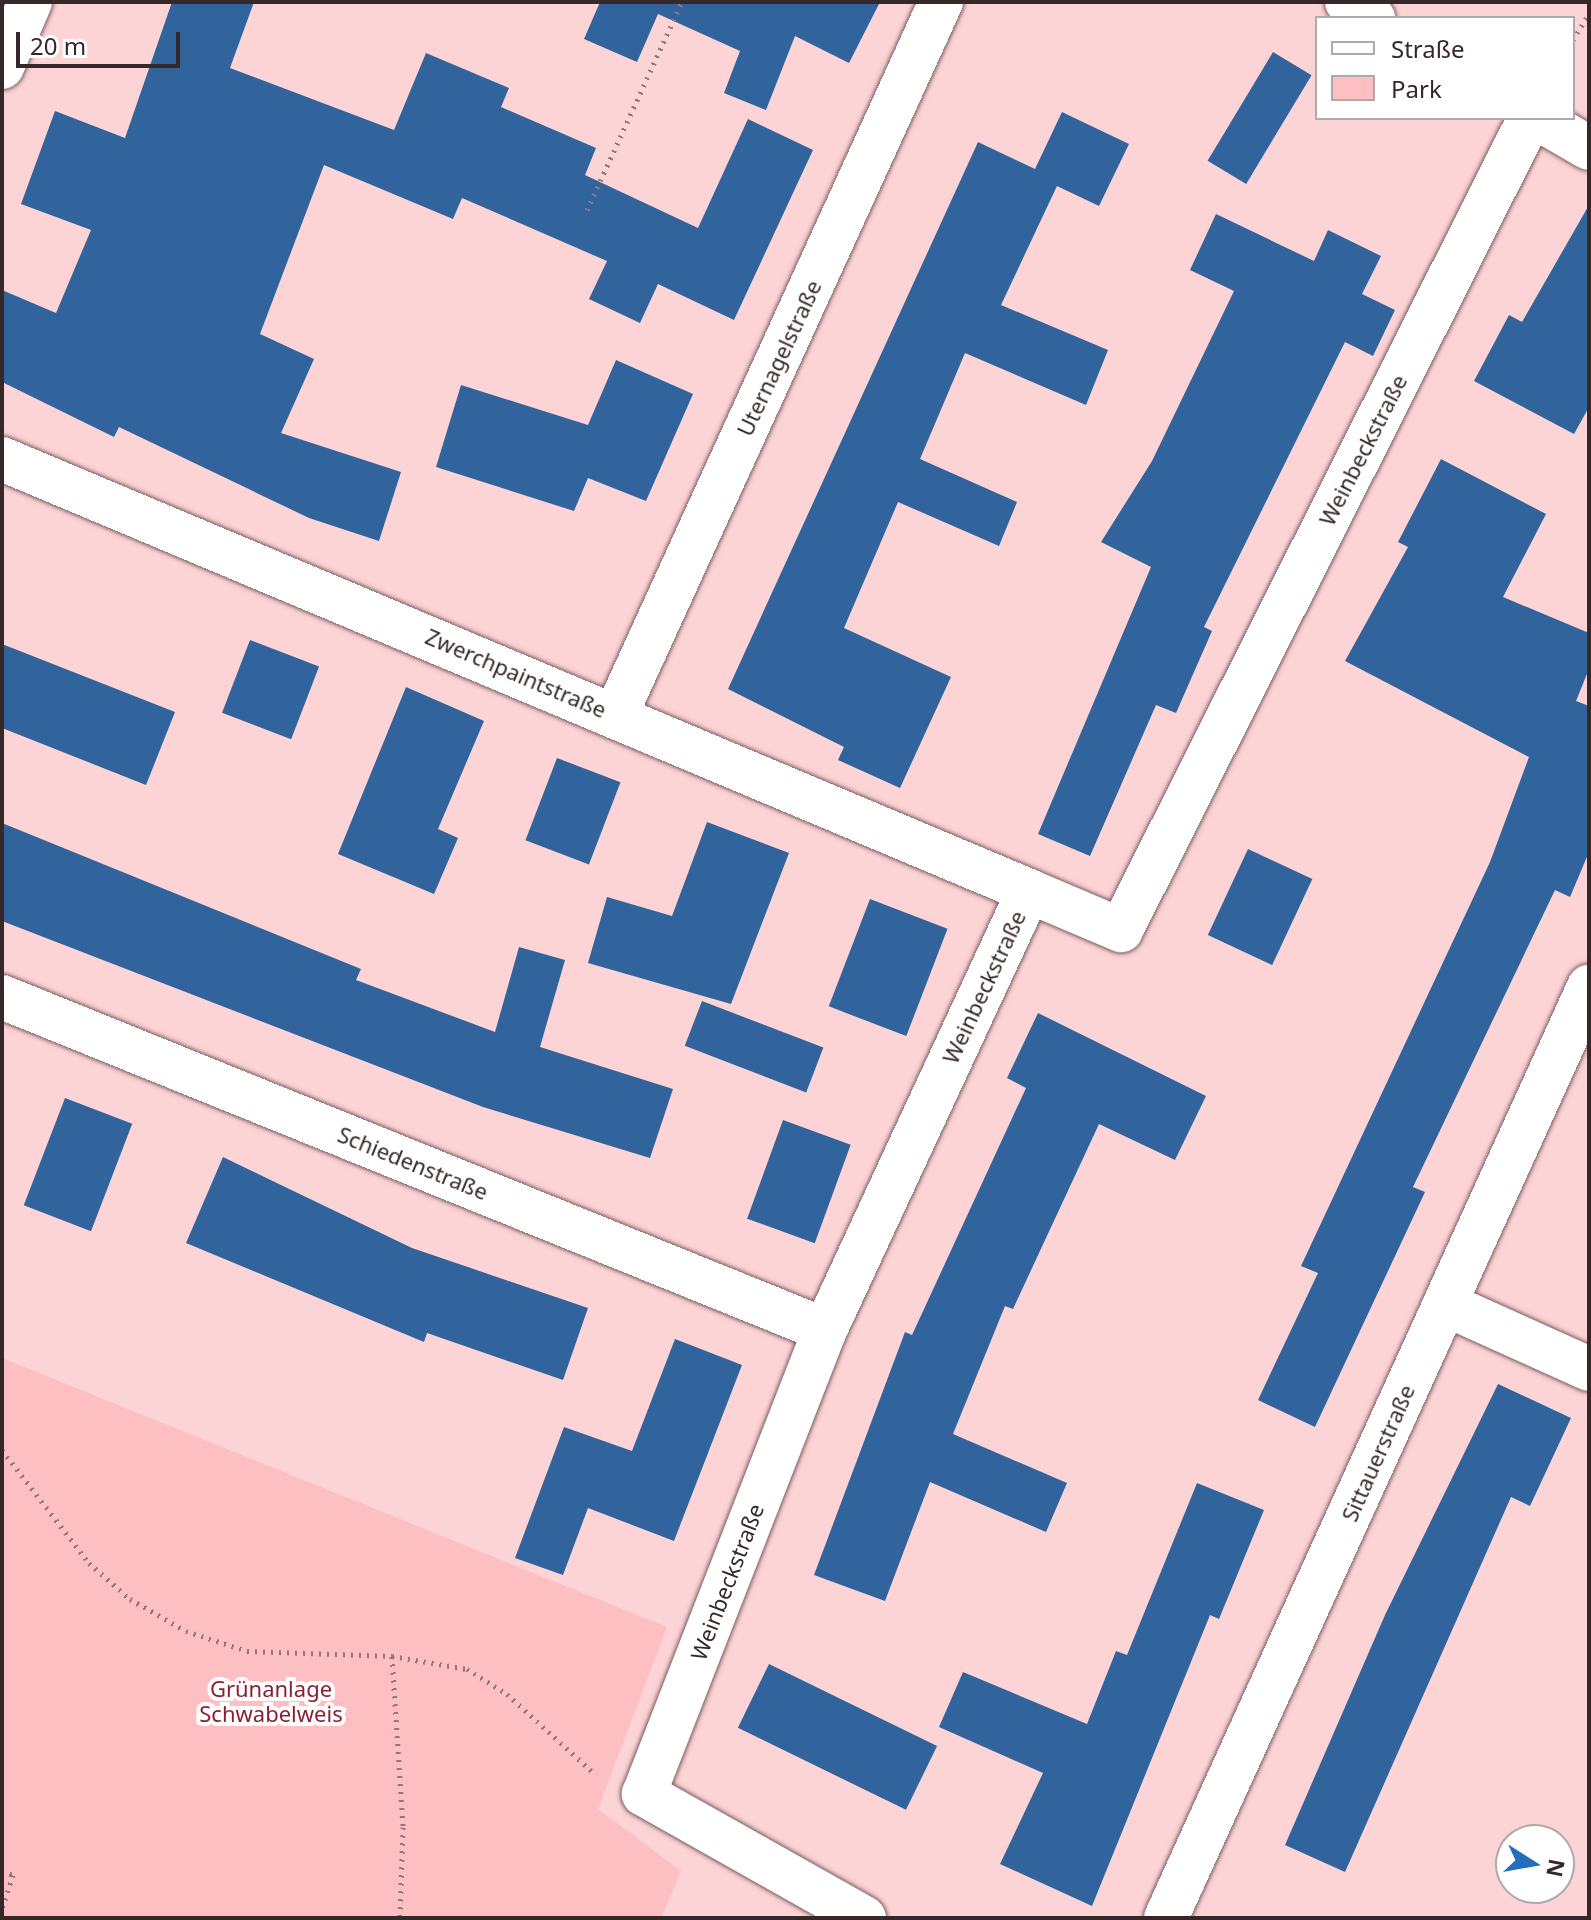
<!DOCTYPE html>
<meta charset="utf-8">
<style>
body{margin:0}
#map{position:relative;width:1591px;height:1920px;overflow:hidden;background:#fcd4d5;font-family:"Noto Sans",sans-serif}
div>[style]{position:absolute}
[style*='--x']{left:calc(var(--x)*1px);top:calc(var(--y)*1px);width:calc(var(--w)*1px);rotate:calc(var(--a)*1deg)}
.green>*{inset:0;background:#fdbfc2}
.building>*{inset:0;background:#31649d;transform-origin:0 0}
.path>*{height:5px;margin-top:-2.5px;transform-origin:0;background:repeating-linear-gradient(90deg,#927878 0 2px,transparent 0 8px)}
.roads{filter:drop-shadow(0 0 2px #7d5b5d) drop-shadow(0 0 2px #7d5b5d)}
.minor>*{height:44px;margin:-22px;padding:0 22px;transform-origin:22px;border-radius:22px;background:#fff}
span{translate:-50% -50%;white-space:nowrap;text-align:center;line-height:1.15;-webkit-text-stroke:8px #fff;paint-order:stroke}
.street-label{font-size:22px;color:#362828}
.park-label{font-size:22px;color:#882033}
.frame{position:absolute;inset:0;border:4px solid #362828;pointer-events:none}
.legend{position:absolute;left:1315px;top:16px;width:260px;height:104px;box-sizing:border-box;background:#fff;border:2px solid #afa9a9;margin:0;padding:10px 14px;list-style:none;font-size:24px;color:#362828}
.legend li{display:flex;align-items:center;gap:16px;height:40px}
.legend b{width:40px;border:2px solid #afa9a9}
.north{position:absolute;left:1495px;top:1824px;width:80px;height:80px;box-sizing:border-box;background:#fff;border:2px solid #afa9a9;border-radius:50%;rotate:101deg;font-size:22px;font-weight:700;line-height:32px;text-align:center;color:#362828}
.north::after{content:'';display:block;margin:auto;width:28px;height:36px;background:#226ebd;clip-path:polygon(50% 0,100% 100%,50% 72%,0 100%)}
.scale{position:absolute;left:16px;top:32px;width:164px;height:36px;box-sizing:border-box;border:4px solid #362828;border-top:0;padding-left:10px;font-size:24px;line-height:28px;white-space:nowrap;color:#362828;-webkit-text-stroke:6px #fff;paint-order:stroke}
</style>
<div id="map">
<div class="green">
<i style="clip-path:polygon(2px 1358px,667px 1627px,598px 1809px,681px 1871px,661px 1918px,2px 1918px)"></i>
</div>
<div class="building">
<i style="clip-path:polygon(172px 2px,254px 2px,230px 68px,394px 130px,426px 53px,509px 88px,501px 107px,596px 148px,585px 175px,698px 228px,748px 119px,813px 150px,734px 320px,658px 284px,640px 323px,589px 299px,607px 261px,462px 198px,453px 219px,324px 165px,260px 334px,314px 359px,281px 433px,401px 472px,379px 541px,309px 518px,119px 427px,114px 437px,2px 382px,2px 290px,56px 313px,91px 230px,21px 204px,55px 111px,125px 138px)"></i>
<i style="clip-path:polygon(600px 2px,880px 2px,849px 63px,795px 36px,766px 110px,724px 93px,740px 51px,658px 14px,637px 62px,584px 39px)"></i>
<i style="left:1273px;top:52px;width:45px;height:127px;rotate:31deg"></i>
<i style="clip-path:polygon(1062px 112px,1129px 144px,1099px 206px,1057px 186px,1001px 305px,1108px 350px,1086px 405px,965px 353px,920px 459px,1017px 502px,999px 546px,898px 502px,844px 628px,951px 677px,900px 788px,838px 760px,844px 747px,728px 689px,978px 142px,1035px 169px)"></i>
<i style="clip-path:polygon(1589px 205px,1589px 407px,1574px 434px,1474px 381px,1509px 315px,1522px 322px)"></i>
<i style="clip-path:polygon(1216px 214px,1314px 261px,1328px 230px,1381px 256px,1362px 294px,1395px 310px,1373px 356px,1345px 342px,1204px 627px,1212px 631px,1176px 713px,1156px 705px,1090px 856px,1038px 834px,1151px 567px,1101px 542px,1152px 461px,1234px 291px,1190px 270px)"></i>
<i style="clip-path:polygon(616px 360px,693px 394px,646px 501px,588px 478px,574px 511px,436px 467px,461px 385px,588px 425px)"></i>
<i style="clip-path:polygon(1441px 459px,1546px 514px,1503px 597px,1589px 633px,1589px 669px,1576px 701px,1589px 706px,1589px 852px,1570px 897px,1555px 890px,1413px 1187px,1425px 1192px,1315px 1427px,1258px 1400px,1318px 1273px,1301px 1266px,1490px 862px,1529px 757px,1345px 661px,1408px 547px,1398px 542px)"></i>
<i style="left:250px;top:640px;width:74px;height:78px;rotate:21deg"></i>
<i style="clip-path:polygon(2px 644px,175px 712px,146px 785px,2px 728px)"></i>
<i style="clip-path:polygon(406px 687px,484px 721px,438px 829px,458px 838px,434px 894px,338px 854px)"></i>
<i style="left:557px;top:758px;width:68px;height:88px;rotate:21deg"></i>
<i style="clip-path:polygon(707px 822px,789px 853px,731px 1004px,588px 963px,607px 897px,672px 916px)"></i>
<i style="clip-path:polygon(2px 823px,361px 969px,356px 980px,495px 1032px,519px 947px,565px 960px,540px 1047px,673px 1089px,650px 1158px,483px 1107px,2px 921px)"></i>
<i style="left:1248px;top:849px;width:71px;height:95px;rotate:25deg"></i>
<i style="left:870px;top:899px;width:83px;height:115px;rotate:21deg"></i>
<i style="left:702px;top:1001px;width:130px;height:48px;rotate:21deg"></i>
<i style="clip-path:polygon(1038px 1013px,1206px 1096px,1175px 1160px,1099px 1124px,1013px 1309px,1005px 1306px,953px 1434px,1067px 1483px,1046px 1532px,930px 1482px,885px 1601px,814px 1575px,905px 1332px,912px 1335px,1026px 1088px,1007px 1078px)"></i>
<i style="left:65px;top:1098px;width:72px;height:115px;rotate:21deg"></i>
<i style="left:783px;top:1120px;width:72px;height:105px;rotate:20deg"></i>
<i style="clip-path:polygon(223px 1157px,412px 1248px,588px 1308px,563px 1380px,427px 1333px,424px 1342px,186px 1243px)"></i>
<i style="clip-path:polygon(675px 1339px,742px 1365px,674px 1541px,588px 1508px,563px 1575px,515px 1558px,564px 1427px,632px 1451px)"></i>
<i style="clip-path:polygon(1498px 1384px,1571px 1418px,1530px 1506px,1511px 1497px,1345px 1872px,1285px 1845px,1385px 1615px)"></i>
<i style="clip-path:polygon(1197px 1483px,1264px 1510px,1219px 1619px,1210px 1615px,1092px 1906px,1000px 1864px,1043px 1773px,939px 1727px,963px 1672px,1087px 1724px,1116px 1651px,1127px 1655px)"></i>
<i style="left:769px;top:1664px;width:187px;height:71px;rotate:26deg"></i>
</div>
<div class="path">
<i style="--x:1573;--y:40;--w:31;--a:-59"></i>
<i style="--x:587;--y:210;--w:229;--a:-65.5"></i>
<i style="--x:2;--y:1450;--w:143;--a:52.4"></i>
<i style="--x:89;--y:1563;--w:55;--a:41.3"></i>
<i style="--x:130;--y:1599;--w:64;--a:29.7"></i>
<i style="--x:186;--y:1631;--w:64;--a:18.2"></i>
<i style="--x:247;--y:1651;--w:145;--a:2"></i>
<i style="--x:392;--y:1656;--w:76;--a:9.8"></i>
<i style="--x:467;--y:1669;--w:47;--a:32"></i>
<i style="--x:507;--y:1694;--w:120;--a:42.3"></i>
<i style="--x:392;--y:1656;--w:171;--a:86.3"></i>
<i style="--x:403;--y:1827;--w:91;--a:91.9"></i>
<i style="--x:2;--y:1871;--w:12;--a:20"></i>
<i style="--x:13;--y:1875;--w:35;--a:108"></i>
</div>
<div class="roads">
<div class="minor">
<i style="--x:1347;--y:2;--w:31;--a:32"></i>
<i style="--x:2;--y:67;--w:71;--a:-66.7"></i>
<i style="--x:1537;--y:118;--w:60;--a:30"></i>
<i style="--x:2;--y:459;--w:1114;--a:22.81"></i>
<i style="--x:616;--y:714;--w:783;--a:-65.47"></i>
<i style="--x:2;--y:997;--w:888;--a:22.03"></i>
<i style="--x:1445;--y:1304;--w:158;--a:24.3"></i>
<i style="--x:864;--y:1918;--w:253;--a:-150.6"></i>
<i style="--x:644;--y:1794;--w:498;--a:-68.7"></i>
<i style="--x:825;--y:1330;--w:484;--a:-65.1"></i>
<i style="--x:1029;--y:891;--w:100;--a:23"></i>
<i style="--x:1121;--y:930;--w:909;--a:-63.27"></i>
<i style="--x:1166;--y:1918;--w:1023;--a:-65.57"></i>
</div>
</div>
<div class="street-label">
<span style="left:779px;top:358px;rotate:-65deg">Uternagelstraße</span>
<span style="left:1363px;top:450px;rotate:-63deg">Weinbeckstraße</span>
<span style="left:516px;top:673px;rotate:23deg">Zwerchpaintstraße</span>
<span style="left:984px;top:987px;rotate:-65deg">Weinbeckstraße</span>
<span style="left:413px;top:1163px;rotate:22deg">Schiedenstraße</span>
<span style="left:1378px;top:1453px;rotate:-66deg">Sittauerstraße</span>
<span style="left:727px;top:1582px;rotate:-69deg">Weinbeckstraße</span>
</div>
<div class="park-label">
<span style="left:271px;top:1701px">Grünanlage<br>Schwabelweis</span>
</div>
<div class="frame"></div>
<ul class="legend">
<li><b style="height:10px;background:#fff"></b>Straße</li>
<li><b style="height:22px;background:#fdbfc2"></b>Park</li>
</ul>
<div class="north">N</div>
<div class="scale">20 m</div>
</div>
